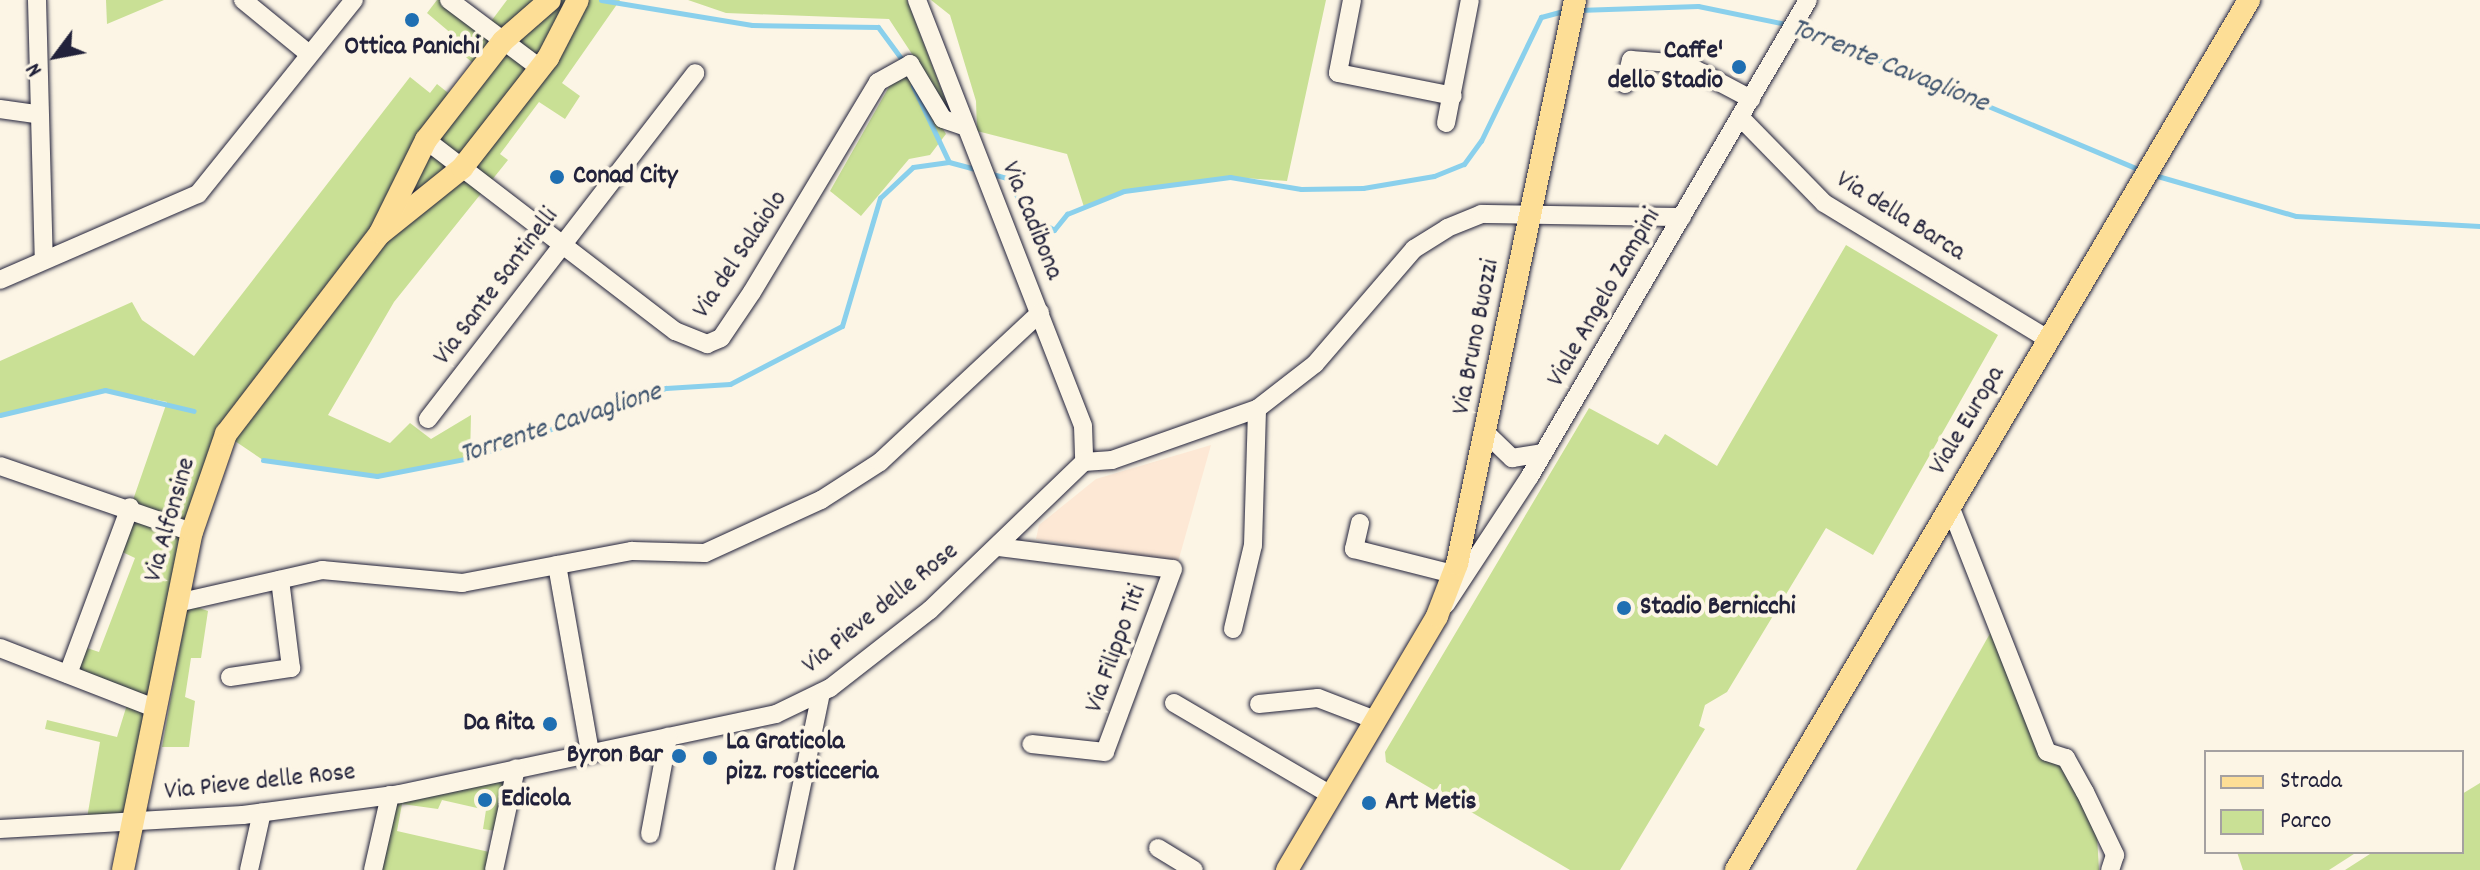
<!DOCTYPE html>
<style>
body{margin:0}
#map{position:relative;width:2480px;height:870px;overflow:hidden;background:#fcf5e5;font-family:Dekko,sans-serif}
div>[style]{position:absolute}
[style*='--x']{left:calc(var(--x)*1px);top:calc(var(--y)*1px);width:calc(var(--w)*1px);rotate:calc(var(--a)*1deg)}
.built>*{inset:0;background:#fde8d5}
.green>*{inset:0;background:#c9e095}
.stream>*{height:5px;margin:-2.5px;padding:0 2.5px;transform-origin:2.5px;border-radius:2.5px;background:#8ad0ec}
.roads{filter:drop-shadow(0 0 2px #22223b) drop-shadow(0 0 2px #22223b)}
.minor>*{height:18px;margin:-9px;padding:0 9px;transform-origin:9px;border-radius:9px;background:#fcf5e5}
.major>*{height:22px;margin:-11px;padding:0 11px;transform-origin:11px;border-radius:11px;background:#fdde96}
.dots>*{width:22px;height:22px;translate:-50% -50%;box-sizing:border-box;border:4px solid #fcf5e5;border-radius:50%}
span{translate:-50% -50%;white-space:nowrap;text-align:center;line-height:1.15;-webkit-text-stroke:8px #fcf5e5;paint-order:stroke}
.poi-label{font-size:26px;color:#22223b;font-weight:700}
.right{translate:-100% -50%;text-align:right}
.left{translate:0 -50%;text-align:left}
.street-label{font-size:26px;color:#22223b}
.water-label{font-size:28px;color:#415670;font-style:italic}
.legend{position:absolute;left:2204px;top:750px;width:260px;height:104px;box-sizing:border-box;background:#fcf5e5;border:2px solid #a5a1a1;margin:0;padding:10px 14px;list-style:none;font-size:24px;color:#22223b}
.legend li{display:flex;align-items:center;gap:16px;height:40px}
.legend b{width:40px;border:2px solid #a5a1a1}
.north{position:absolute;left:16px;top:16px;width:80px;height:80px;-webkit-text-stroke:6px #fcf5e5;paint-order:stroke;rotate:238deg;font-size:22px;font-weight:700;line-height:32px;text-align:center;color:#22223b}
.north::after{content:'';display:block;margin:auto;width:28px;height:36px;background:#22223b;clip-path:polygon(50% 0,100% 100%,50% 72%,0 100%)}
</style>
<div id="map">
<div class="built">
<i style="clip-path:polygon(1211px 445px,1178px 562px,1036px 539px,1039px 525px,1096px 479px)"></i>
</div>
<div class="green">
<i style="clip-path:polygon(106px 0,164px 0,107px 24px)"></i>
<i style="clip-path:polygon(437px 0,449px 0,486px 28px,507px 0,620px 0,562px 83px,580px 96px,565px 119px,539px 102px,500px 154px,508px 160px,394px 302px,328px 415px,390px 443px,410px 423px,431px 439px,471px 415px,470px 458px,376px 476px,263px 460px,226px 435px,134px 822px,86px 824px,100px 742px,45px 729px,47px 720px,117px 737px,129px 698px,68px 674px,78px 645px,99px 652px,135px 558px,116px 549px,167px 402px,105px 390px,0 415px,0 361px,132px 302px,142px 320px,194px 356px,410px 77px,430px 93px,437px 84px,457px 100px,480px 69px,461px 53px,466px 46px,427px 13px)"></i>
<i style="clip-path:polygon(688px 0,907px 0,950px 112px,889px 19px,726px 13px)"></i>
<i style="clip-path:polygon(931px 0,1326px 0,1287px 181px,1230px 177px,1124px 191px,1084px 207px,1067px 154px,977px 131px,976px 101px,950px 15px)"></i>
<i style="clip-path:polygon(910px 74px,946px 134px,930px 155px,909px 159px,861px 216px,830px 191px,890px 85px)"></i>
<i style="clip-path:polygon(1846px 245px,1998px 335px,1873px 555px,1826px 528px,1727px 692px,1705px 705px,1699px 726px,1705px 729px,1620px 870px,1570px 870px,1386px 762px,1385px 752px,1589px 408px,1658px 445px,1665px 434px,1717px 466px)"></i>
<i style="clip-path:polygon(188px 604px,208px 611px,201px 658px,191px 658px,185px 697px,195px 701px,189px 747px,162px 747px)"></i>
<i style="clip-path:polygon(1992px 630px,2081px 798px,2097px 836px,2099px 870px,1856px 870px)"></i>
<i style="clip-path:polygon(516px 768px,502px 832px,483px 829px,486px 810px,442px 800px,438px 809px,402px 804px,397px 831px,498px 854px,494px 870px,373px 870px,390px 795px)"></i>
<i style="clip-path:polygon(2480px 783px,2480px 870px,2345px 870px,2373px 852px,2462px 852px,2462px 794px)"></i>
<i style="clip-path:polygon(2237px 852px,2357px 852px,2329px 870px,2243px 870px)"></i>
</div>
<div class="stream">
<i style="--x:601;--y:0;--w:153;--a:9.4"></i>
<i style="--x:752;--y:25;--w:126;--a:0.9"></i>
<i style="--x:878;--y:27;--w:42;--a:53.7"></i>
<i style="--x:1578;--y:10;--w:120;--a:-1.9"></i>
<i style="--x:1698;--y:6;--w:104;--a:11.6"></i>
<i style="--x:1800;--y:27;--w:370;--a:22.8"></i>
<i style="--x:913;--y:86;--w:84;--a:64.7"></i>
<i style="--x:988;--y:173;--w:23;--a:15"></i>
<i style="--x:1010;--y:179;--w:35;--a:68"></i>
<i style="--x:1023;--y:212;--w:36;--a:30"></i>
<i style="--x:1054;--y:230;--w:21;--a:-51"></i>
<i style="--x:1067;--y:214;--w:61;--a:-22"></i>
<i style="--x:1124;--y:191;--w:107;--a:-7.5"></i>
<i style="--x:1230;--y:177;--w:72;--a:9.6"></i>
<i style="--x:1301;--y:189;--w:62;--a:-0.9"></i>
<i style="--x:1363;--y:188;--w:72;--a:-9.6"></i>
<i style="--x:1434;--y:176;--w:32;--a:-22"></i>
<i style="--x:1464;--y:164;--w:29;--a:-54"></i>
<i style="--x:1481;--y:141;--w:138;--a:-64.2"></i>
<i style="--x:1541;--y:17;--w:28;--a:-15"></i>
<i style="--x:2154;--y:175;--w:148;--a:16.1"></i>
<i style="--x:2296;--y:216;--w:184;--a:3.1"></i>
<i style="--x:0;--y:415;--w:108;--a:-13.4"></i>
<i style="--x:105;--y:390;--w:91;--a:13.3"></i>
<i style="--x:263;--y:460;--w:115;--a:8"></i>
<i style="--x:377;--y:476;--w:95;--a:-11"></i>
<i style="--x:470;--y:458;--w:208;--a:-19.7"></i>
<i style="--x:666;--y:388;--w:64;--a:-3.6"></i>
<i style="--x:730;--y:384;--w:126;--a:-27.4"></i>
<i style="--x:842;--y:326;--w:134;--a:-73.5"></i>
<i style="--x:880;--y:198;--w:45;--a:-43.2"></i>
<i style="--x:913;--y:167;--w:36;--a:-8"></i>
<i style="--x:949;--y:162;--w:31;--a:15"></i>
</div>
<div class="roads">
<div class="minor">
<i style="--x:37;--y:0;--w:259;--a:88.5"></i>
<i style="--x:243;--y:0;--w:85;--a:39.3"></i>
<i style="--x:449;--y:0;--w:114;--a:36.8"></i>
<i style="--x:917;--y:0;--w:457;--a:68.7"></i>
<i style="--x:1083;--y:426;--w:36;--a:88"></i>
<i style="--x:1352;--y:0;--w:74;--a:100.9"></i>
<i style="--x:1338;--y:73;--w:117;--a:11.3"></i>
<i style="--x:1625;--y:84;--w:25;--a:-76"></i>
<i style="--x:1631;--y:60;--w:54;--a:4.2"></i>
<i style="--x:1685;--y:64;--w:75;--a:27.9"></i>
<i style="--x:0;--y:109;--w:34;--a:8"></i>
<i style="--x:1740;--y:117;--w:120;--a:45.7"></i>
<i style="--x:1824;--y:203;--w:263;--a:31.3"></i>
<i style="--x:1446;--y:123;--w:125;--a:-79"></i>
<i style="--x:426;--y:140;--w:314;--a:37.5"></i>
<i style="--x:675;--y:331;--w:35;--a:22"></i>
<i style="--x:707;--y:344;--w:15;--a:-23"></i>
<i style="--x:721;--y:338;--w:55;--a:-56"></i>
<i style="--x:752;--y:292;--w:245;--a:-59"></i>
<i style="--x:878;--y:82;--w:37;--a:-29"></i>
<i style="--x:910;--y:64;--w:64;--a:59"></i>
<i style="--x:943;--y:119;--w:24;--a:19"></i>
<i style="--x:0;--y:280;--w:216;--a:-23.5"></i>
<i style="--x:198;--y:194;--w:249;--a:-51.2"></i>
<i style="--x:428;--y:419;--w:437;--a:-52.3"></i>
<i style="--x:1487;--y:434;--w:35;--a:44"></i>
<i style="--x:1512;--y:458;--w:32;--a:-9"></i>
<i style="--x:0;--y:466;--w:203;--a:19"></i>
<i style="--x:1950;--y:506;--w:264;--a:68.5"></i>
<i style="--x:2047;--y:752;--w:20;--a:18"></i>
<i style="--x:2066;--y:758;--w:39;--a:61"></i>
<i style="--x:2085;--y:792;--w:70;--a:64.5"></i>
<i style="--x:2115;--y:855;--w:16;--a:108"></i>
<i style="--x:1360;--y:523;--w:27;--a:103"></i>
<i style="--x:1354;--y:549;--w:102;--a:14.2"></i>
<i style="--x:998;--y:547;--w:176;--a:7.2"></i>
<i style="--x:1173;--y:569;--w:195;--a:110.4"></i>
<i style="--x:1105;--y:752;--w:74;--a:-173.8"></i>
<i style="--x:557;--y:565;--w:190;--a:80"></i>
<i style="--x:177;--y:603;--w:149;--a:-12.8"></i>
<i style="--x:322;--y:570;--w:141;--a:5.3"></i>
<i style="--x:462;--y:583;--w:173;--a:-10.7"></i>
<i style="--x:632;--y:551;--w:73;--a:1.6"></i>
<i style="--x:705;--y:553;--w:128;--a:-24.6"></i>
<i style="--x:821;--y:500;--w:70;--a:-32.8"></i>
<i style="--x:880;--y:462;--w:219;--a:-43"></i>
<i style="--x:1446;--y:604;--w:153;--a:-56.7"></i>
<i style="--x:1530;--y:476;--w:551;--a:-59.71"></i>
<i style="--x:1233;--y:629;--w:86;--a:-76.6"></i>
<i style="--x:1253;--y:545;--w:136;--a:-88.3"></i>
<i style="--x:0;--y:648;--w:166;--a:21.2"></i>
<i style="--x:68;--y:674;--w:178;--a:-69.6"></i>
<i style="--x:230;--y:677;--w:62;--a:-8.4"></i>
<i style="--x:291;--y:668;--w:89;--a:-97.1"></i>
<i style="--x:1174;--y:703;--w:182;--a:30.4"></i>
<i style="--x:1259;--y:704;--w:59;--a:-5.8"></i>
<i style="--x:1318;--y:698;--w:61;--a:21.1"></i>
<i style="--x:0;--y:829;--w:243;--a:-3.3"></i>
<i style="--x:243;--y:815;--w:158;--a:-7.6"></i>
<i style="--x:400;--y:794;--w:384;--a:-12"></i>
<i style="--x:776;--y:714;--w:60;--a:-25.7"></i>
<i style="--x:830;--y:688;--w:127;--a:-38"></i>
<i style="--x:930;--y:610;--w:214;--a:-43.9"></i>
<i style="--x:1084;--y:462;--w:28;--a:-4"></i>
<i style="--x:1112;--y:460;--w:154;--a:-19.4"></i>
<i style="--x:1257;--y:409;--w:73;--a:-37.8"></i>
<i style="--x:1315;--y:364;--w:152;--a:-49.3"></i>
<i style="--x:1414;--y:249;--w:39;--a:-32"></i>
<i style="--x:1447;--y:228;--w:37;--a:-22"></i>
<i style="--x:1481;--y:214;--w:201;--a:0.9"></i>
<i style="--x:650;--y:834;--w:99;--a:-79.5"></i>
<i style="--x:1158;--y:848;--w:42;--a:31.4"></i>
<i style="--x:249;--y:870;--w:59;--a:-77.4"></i>
<i style="--x:373;--y:870;--w:77;--a:-77.2"></i>
<i style="--x:494;--y:870;--w:104;--a:-77.8"></i>
<i style="--x:784;--y:870;--w:181;--a:-78.2"></i>
</div>
<div class="major">
<i style="--x:381;--y:233;--w:104;--a:-38.7"></i>
<i style="--x:462;--y:168;--w:140;--a:-52"></i>
<i style="--x:548;--y:58;--w:65;--a:-62.7"></i>
<i style="--x:123;--y:870;--w:345;--a:-78.5"></i>
<i style="--x:192;--y:532;--w:104;--a:-70.9"></i>
<i style="--x:226;--y:434;--w:253;--a:-52.5"></i>
<i style="--x:380;--y:233;--w:104;--a:-63.7"></i>
<i style="--x:426;--y:140;--w:125;--a:-52.1"></i>
<i style="--x:503;--y:41;--w:62;--a:-41.1"></i>
<i style="--x:1287;--y:870;--w:295;--a:-59.4"></i>
<i style="--x:1437;--y:616;--w:56;--a:-69"></i>
<i style="--x:1457;--y:564;--w:576;--a:-78.18"></i>
<i style="--x:1736;--y:870;--w:1010;--a:-59.47"></i>
</div>
</div>
<div class="dots">
<i style="left:412px;top:20px;background:#1f6fb2"></i>
<i style="left:1739px;top:67px;background:#1f6fb2"></i>
<i style="left:557px;top:177px;background:#1f6fb2"></i>
<i style="left:1624px;top:608px;background:#1f6fb2"></i>
<i style="left:550px;top:724px;background:#1f6fb2"></i>
<i style="left:679px;top:756px;background:#1f6fb2"></i>
<i style="left:710px;top:758px;background:#1f6fb2"></i>
<i style="left:485px;top:800px;background:#1f6fb2"></i>
<i style="left:1369px;top:803px;background:#1f6fb2"></i>
</div>
<div class="poi-label">
<span style="left:412px;top:48px">Ottica Panichi</span>
<span class="right" style="left:1723px;top:67px">Caffe'<br>dello Stadio</span>
<span class="left" style="left:573px;top:177px">Conad City</span>
<span class="left" style="left:1640px;top:608px">Stadio Bernicchi</span>
<span class="right" style="left:534px;top:724px">Da Rita</span>
<span class="left" style="left:726px;top:758px">La Graticola<br>pizz. rosticceria</span>
<span class="right" style="left:663px;top:756px">Byron Bar</span>
<span class="left" style="left:501px;top:800px">Edicola</span>
<span class="left" style="left:1385px;top:803px">Art Metis</span>
</div>
<div class="street-label">
<span style="left:1900px;top:217px;rotate:32deg">Via della Barca</span>
<span style="left:1031px;top:221px;rotate:68deg">Via Cadibona</span>
<span style="left:741px;top:255px;rotate:-56deg">Via del Salaiolo</span>
<span style="left:497px;top:287px;rotate:-53deg">Via Sante Santinelli</span>
<span style="left:1605px;top:298px;rotate:-60deg">Viale Angelo Zampini</span>
<span style="left:1477px;top:337px;rotate:-79deg">Via Bruno Buozzi</span>
<span style="left:1968px;top:421px;rotate:-59deg">Viale Europa</span>
<span style="left:171px;top:520px;rotate:-74deg">Via Alfonsine</span>
<span style="left:881px;top:609px;rotate:-39deg">Via Pieve delle Rose</span>
<span style="left:1117px;top:649px;rotate:-70deg">Via Filippo Titi</span>
<span style="left:260px;top:783px;rotate:-6deg">Via Pieve delle Rose</span>
</div>
<div class="water-label">
<span style="left:1889px;top:67px;rotate:22deg">Torrente Cavaglione</span>
<span style="left:561px;top:425px;rotate:-18deg">Torrente Cavaglione</span>
</div>
<ul class="legend">
<li><b style="height:10px;background:#fdde96"></b>Strada</li>
<li><b style="height:22px;background:#c9e095"></b>Parco</li>
</ul>
<div class="north">N</div>
</div>
